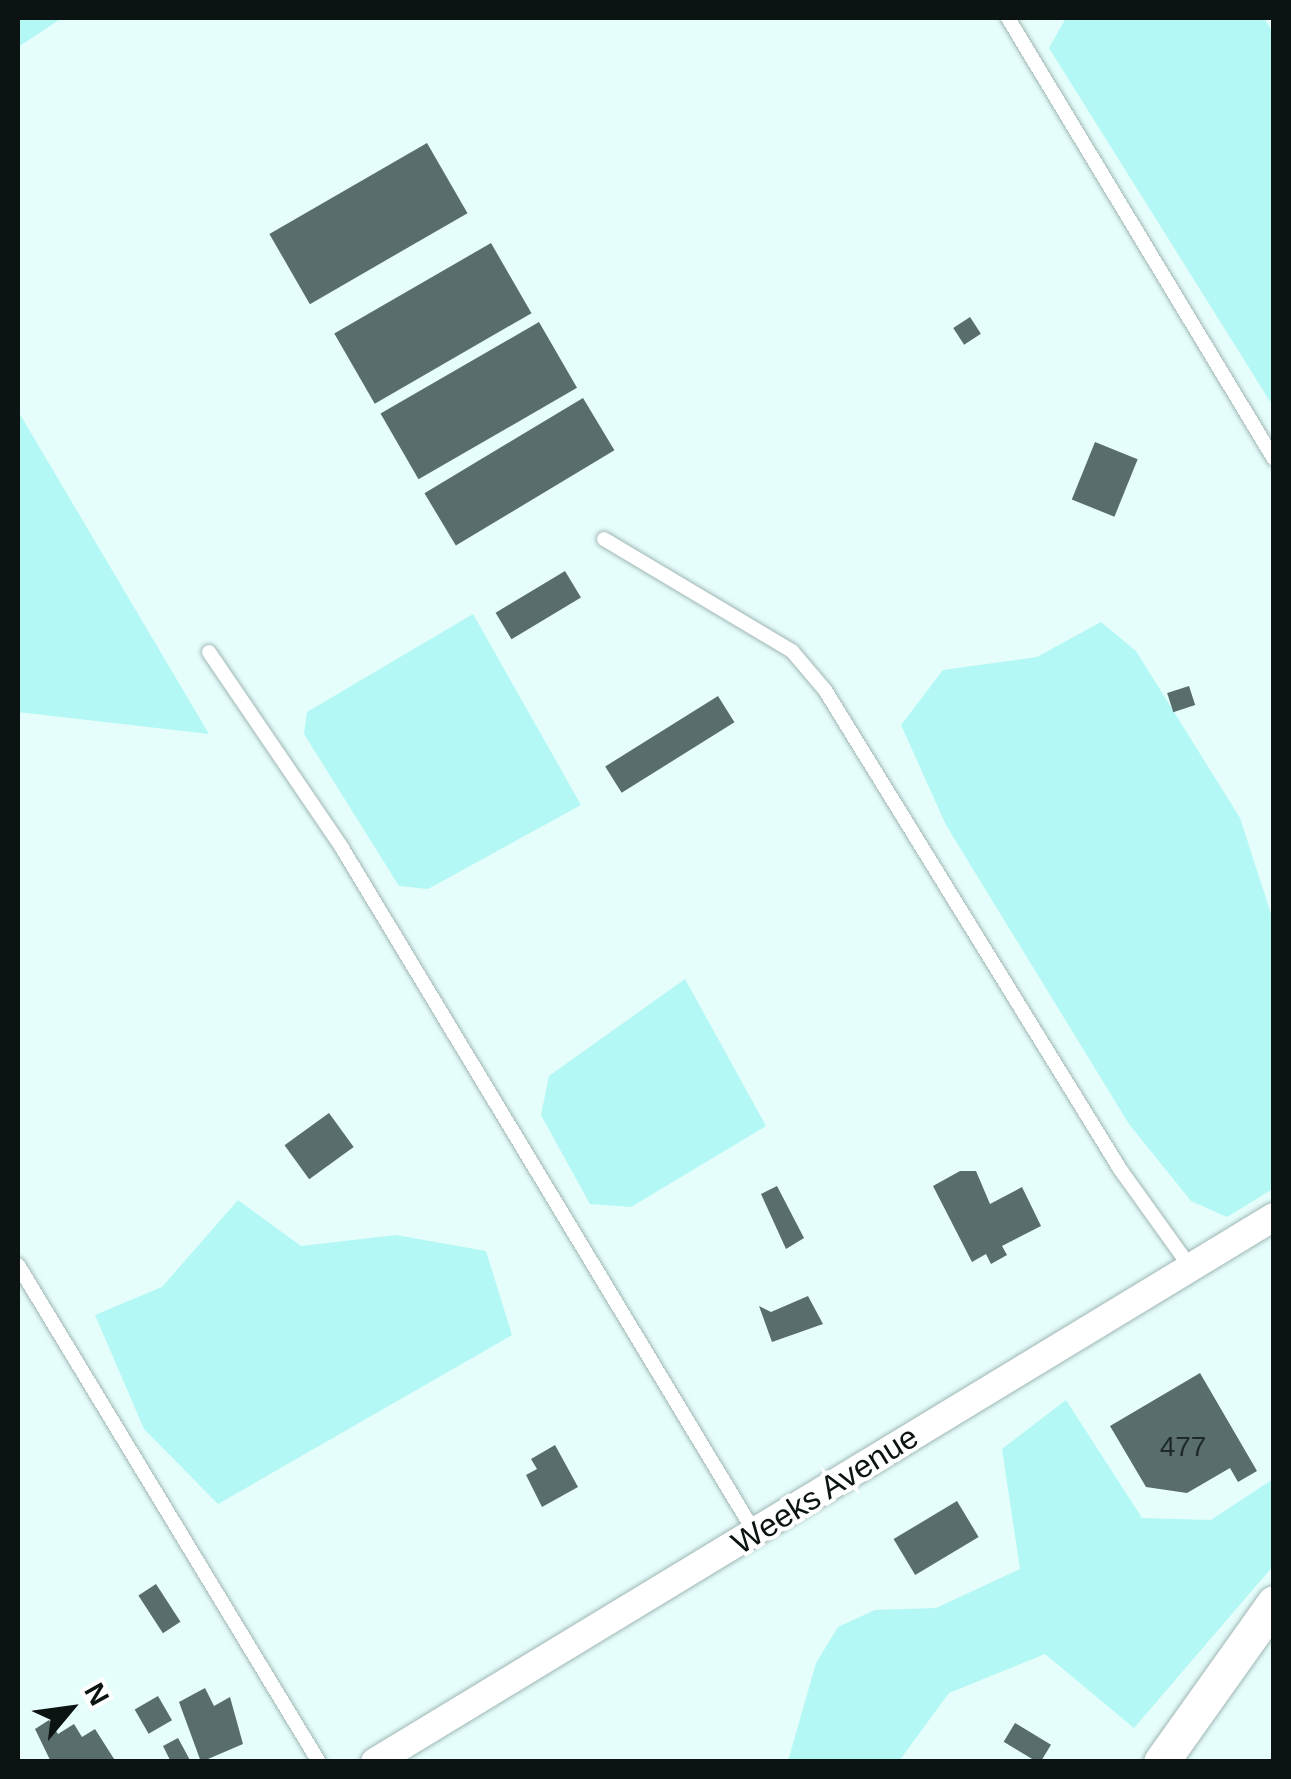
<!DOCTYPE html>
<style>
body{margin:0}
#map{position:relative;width:1291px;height:1779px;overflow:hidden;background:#e5fdfb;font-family:Helvetica,sans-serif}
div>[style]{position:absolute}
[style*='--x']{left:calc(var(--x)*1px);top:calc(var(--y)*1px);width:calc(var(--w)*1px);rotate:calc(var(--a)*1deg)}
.green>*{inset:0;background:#b3f8f4}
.building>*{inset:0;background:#596e6c;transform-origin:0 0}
.roads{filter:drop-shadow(0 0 2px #9fb6b4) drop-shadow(0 0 2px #9fb6b4)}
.service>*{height:14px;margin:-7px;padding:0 7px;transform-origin:7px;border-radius:7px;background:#fff}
.minor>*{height:28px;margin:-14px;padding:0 14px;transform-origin:14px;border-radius:14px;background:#fff}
.tertiary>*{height:35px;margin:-17.5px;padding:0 17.5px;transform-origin:17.5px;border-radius:17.5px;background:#fff}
span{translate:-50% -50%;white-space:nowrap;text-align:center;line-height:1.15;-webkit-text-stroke:8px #fff;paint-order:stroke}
.number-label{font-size:28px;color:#1e2a29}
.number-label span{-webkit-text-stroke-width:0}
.street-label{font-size:32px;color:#0b1413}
.frame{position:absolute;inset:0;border:20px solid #0b1413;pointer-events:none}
.north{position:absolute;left:20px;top:1659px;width:100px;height:100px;-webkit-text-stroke:8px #fff;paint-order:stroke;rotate:61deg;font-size:28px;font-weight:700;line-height:40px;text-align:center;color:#0b1413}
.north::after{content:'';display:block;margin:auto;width:35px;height:45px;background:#0b1413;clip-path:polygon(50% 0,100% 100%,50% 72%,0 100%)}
</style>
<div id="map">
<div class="green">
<i style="clip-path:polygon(18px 18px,62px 18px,18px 47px)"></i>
<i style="clip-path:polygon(1066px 18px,1264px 18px,1273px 33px,1273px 406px,1049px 48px)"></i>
<i style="clip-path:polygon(18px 411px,209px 734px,18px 712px)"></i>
<i style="clip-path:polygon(473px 614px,581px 805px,428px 889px,399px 886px,304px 734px,307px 712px)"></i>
<i style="clip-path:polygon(1101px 622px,1136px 651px,1240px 818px,1273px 920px,1273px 1189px,1227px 1217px,1191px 1201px,1129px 1124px,946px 825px,901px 725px,943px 670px,1037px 657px)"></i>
<i style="clip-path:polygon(685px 979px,766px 1126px,631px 1207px,590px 1204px,541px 1115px,549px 1076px)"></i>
<i style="clip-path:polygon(238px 1200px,301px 1246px,396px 1235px,486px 1251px,512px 1335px,218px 1504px,144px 1429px,95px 1315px,162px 1287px)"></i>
<i style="clip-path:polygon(1066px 1400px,1142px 1518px,1211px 1520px,1273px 1479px,1273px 1566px,1134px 1728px,1045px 1654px,949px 1693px,899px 1761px,788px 1761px,816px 1663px,838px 1627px,875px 1610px,936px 1608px,1020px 1569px,1002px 1449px)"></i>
</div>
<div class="building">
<i style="left:427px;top:143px;width:81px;height:182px;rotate:60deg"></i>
<i style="left:491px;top:243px;width:81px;height:181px;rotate:60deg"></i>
<i style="left:970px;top:317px;width:20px;height:20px;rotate:57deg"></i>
<i style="left:539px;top:322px;width:76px;height:183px;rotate:60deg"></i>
<i style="left:583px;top:398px;width:61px;height:185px;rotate:59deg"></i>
<i style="left:1095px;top:442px;width:46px;height:62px;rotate:22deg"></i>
<i style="left:565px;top:571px;width:31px;height:81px;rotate:59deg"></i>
<i style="left:1189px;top:686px;width:20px;height:23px;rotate:72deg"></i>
<i style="left:718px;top:696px;width:31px;height:133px;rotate:58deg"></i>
<i style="left:329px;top:1113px;width:42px;height:55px;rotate:54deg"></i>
<i style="clip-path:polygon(960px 1171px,976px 1171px,990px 1204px,1022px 1187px,1041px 1226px,1002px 1246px,1007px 1255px,991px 1264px,986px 1254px,972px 1262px,933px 1186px)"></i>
<i style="clip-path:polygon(777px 1186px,804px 1238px,786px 1249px,761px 1194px)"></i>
<i style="clip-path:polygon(808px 1296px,823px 1324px,772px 1342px,759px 1306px,771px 1312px)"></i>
<i style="clip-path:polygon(1200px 1373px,1257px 1471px,1238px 1482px,1230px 1468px,1187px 1493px,1146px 1487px,1110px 1426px)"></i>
<i style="clip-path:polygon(555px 1445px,578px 1487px,542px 1507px,526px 1475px,537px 1469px,531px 1459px)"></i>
<i style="left:957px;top:1501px;width:42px;height:74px;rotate:59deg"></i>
<i style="left:156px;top:1584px;width:45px;height:21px;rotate:57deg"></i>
<i style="clip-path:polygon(205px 1688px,214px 1706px,230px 1697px,243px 1744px,201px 1762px,179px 1702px)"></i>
<i style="left:158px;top:1696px;width:28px;height:27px;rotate:60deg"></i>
<i style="clip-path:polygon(49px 1720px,58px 1734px,74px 1724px,82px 1737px,95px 1729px,116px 1762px,51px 1762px,35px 1729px)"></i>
<i style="left:1015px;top:1723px;width:42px;height:22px;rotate:31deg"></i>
<i style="clip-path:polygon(178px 1738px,191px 1762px,171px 1762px,163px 1746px)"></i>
</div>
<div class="roads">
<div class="service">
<i style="--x:1008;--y:18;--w:515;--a:58.9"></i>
<i style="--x:604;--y:539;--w:219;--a:30.8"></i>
<i style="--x:792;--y:651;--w:51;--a:49.8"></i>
<i style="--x:825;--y:690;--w:563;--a:58.37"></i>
<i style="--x:1120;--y:1169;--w:122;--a:54.4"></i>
<i style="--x:209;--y:652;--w:237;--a:55.8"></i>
<i style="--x:342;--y:848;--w:800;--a:58.91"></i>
<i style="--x:18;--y:1265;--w:581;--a:58.8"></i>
</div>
<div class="minor">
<i style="--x:375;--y:1762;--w:1051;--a:-31.23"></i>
</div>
<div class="tertiary">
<i style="--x:1161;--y:1762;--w:195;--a:-54.6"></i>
</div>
</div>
<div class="number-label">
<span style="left:1183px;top:1447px">477</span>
</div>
<div class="street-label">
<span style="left:825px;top:1490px;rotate:-32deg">Weeks Avenue</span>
</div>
<div class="frame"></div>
<div class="north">N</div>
</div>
